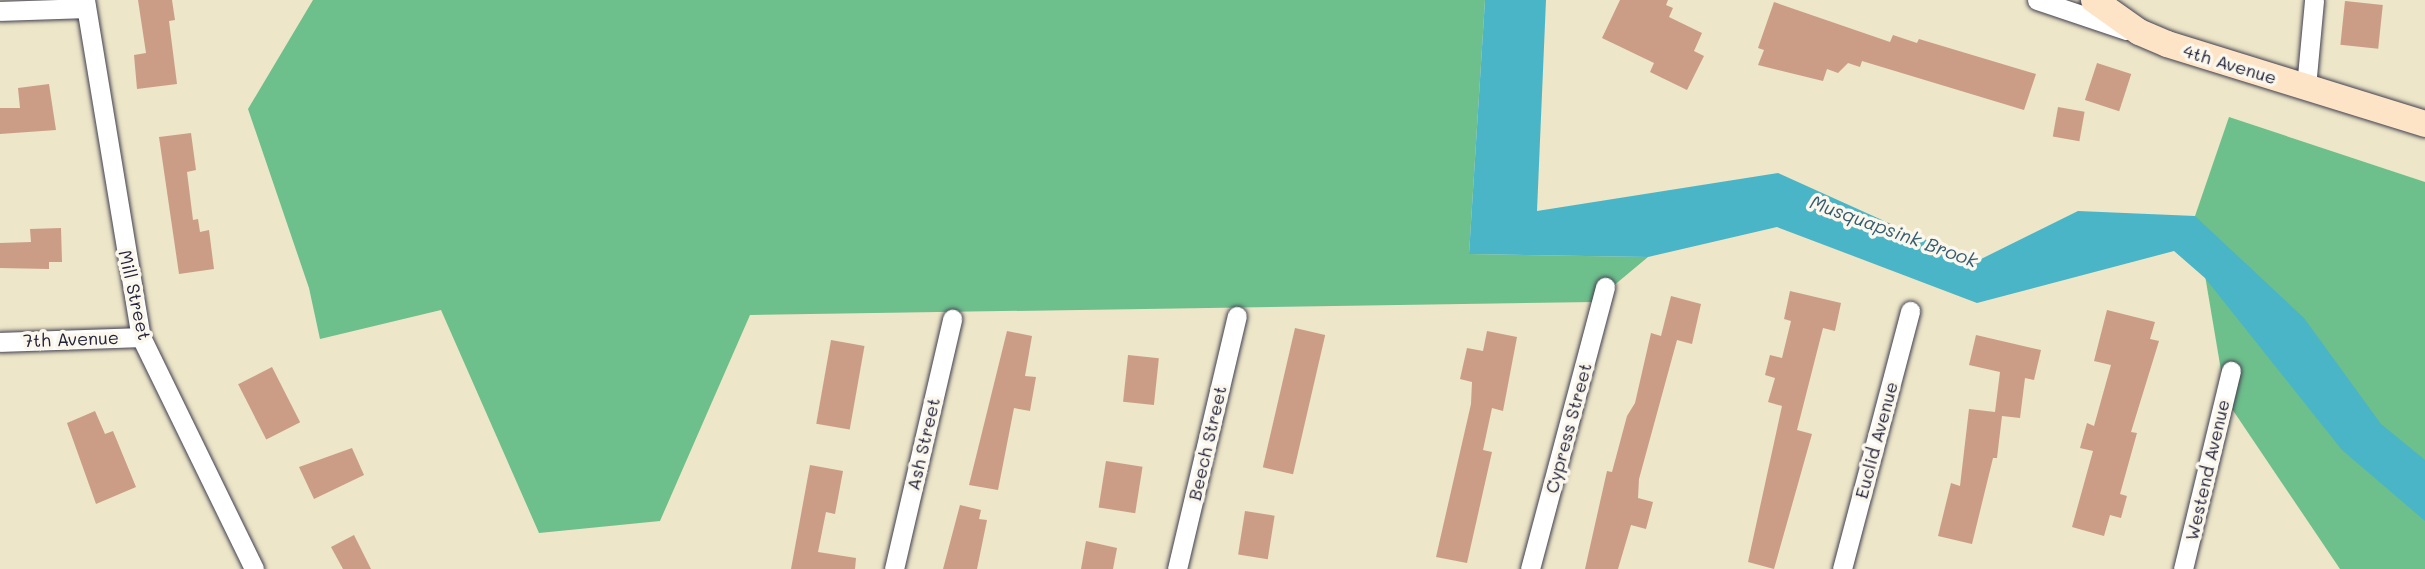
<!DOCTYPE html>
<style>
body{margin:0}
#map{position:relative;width:2425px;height:569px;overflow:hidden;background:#ede6c8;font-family:Mali,sans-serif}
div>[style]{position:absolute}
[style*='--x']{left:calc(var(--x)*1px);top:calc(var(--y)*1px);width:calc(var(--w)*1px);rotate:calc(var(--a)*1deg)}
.forest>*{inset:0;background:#6dbf8c}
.water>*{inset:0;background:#4ab5c7}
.building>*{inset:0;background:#cb9d87;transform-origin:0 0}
.roads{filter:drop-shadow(0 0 2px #403f50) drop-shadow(0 0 2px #403f50)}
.minor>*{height:19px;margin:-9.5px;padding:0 9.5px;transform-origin:9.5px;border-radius:9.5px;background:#fff}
.secondary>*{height:26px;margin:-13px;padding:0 13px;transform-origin:13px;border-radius:13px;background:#fee4c6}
span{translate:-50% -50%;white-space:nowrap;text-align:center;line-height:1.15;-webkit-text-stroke:7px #fbf7ec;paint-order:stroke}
.street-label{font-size:18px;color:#22223b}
.water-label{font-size:19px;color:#325d73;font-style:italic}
</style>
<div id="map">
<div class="forest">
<i style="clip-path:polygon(313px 0,1485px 0,1469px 254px,1648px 257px,1594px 302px,750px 315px,660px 521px,539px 533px,441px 310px,320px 339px,309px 288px,248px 109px)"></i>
<i style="clip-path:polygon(2229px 117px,2425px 182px,2425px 569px,2340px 569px,2226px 400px,2195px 216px)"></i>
</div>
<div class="water">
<i style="clip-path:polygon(1485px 0,1546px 0,1537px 211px,1778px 173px,1975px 262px,2078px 211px,2195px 216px,2304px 318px,2381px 424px,2425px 460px,2425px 521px,2342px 450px,2205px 278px,2174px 251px,1977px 303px,1777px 227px,1648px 257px,1469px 254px)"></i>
</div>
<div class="building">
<i style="clip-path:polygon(138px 0,172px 0,175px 20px,169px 21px,177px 84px,137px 89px,134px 55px,146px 53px)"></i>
<i style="clip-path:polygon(1620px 0,1668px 0,1666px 5px,1673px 8px,1669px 17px,1702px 33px,1694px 51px,1704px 56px,1687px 90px,1650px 72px,1654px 63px,1602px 38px)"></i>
<i style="left:2345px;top:1px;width:38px;height:44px;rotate:6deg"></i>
<i style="clip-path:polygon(1774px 2px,1890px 42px,1893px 35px,1917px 43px,1919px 39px,2036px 74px,2024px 110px,1862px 61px,1860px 67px,1848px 63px,1838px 73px,1827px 69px,1823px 81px,1758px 65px,1764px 50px,1758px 48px)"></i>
<i style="left:2097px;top:63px;width:36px;height:39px;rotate:18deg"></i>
<i style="clip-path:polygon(49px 84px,56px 130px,0 134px,0 108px,20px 108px,18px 88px)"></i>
<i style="left:2058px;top:107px;width:27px;height:30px;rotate:10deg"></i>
<i style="clip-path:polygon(191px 133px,196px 170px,187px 172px,193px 220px,198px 219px,200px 232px,209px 230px,214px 269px,179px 274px,159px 137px)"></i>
<i style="clip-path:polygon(61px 228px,62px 262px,49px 262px,49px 269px,0 268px,0 243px,31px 242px,30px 229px)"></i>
<i style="clip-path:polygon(1790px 291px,1841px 303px,1835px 331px,1823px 328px,1797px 430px,1812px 434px,1774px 569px,1748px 562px,1782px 406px,1768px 402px,1775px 378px,1765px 375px,1770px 355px,1782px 358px,1791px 321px,1784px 319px)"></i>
<i style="clip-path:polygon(1671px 296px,1701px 304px,1692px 344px,1677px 340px,1639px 479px,1638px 498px,1653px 502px,1646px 529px,1631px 525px,1618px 569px,1585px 569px,1607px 471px,1612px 472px,1627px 416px,1635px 403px,1651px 333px,1661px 336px)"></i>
<i style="clip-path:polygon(2107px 310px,2155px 322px,2150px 339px,2159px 341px,2131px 432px,2137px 433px,2120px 494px,2127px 496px,2121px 518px,2110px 515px,2104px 536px,2072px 527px,2093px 451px,2080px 448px,2087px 423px,2094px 426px,2111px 365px,2094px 361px)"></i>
<i style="left:1295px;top:328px;width:31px;height:143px;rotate:13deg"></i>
<i style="clip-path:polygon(1007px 331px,1032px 336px,1025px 376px,1036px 377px,1030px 411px,1014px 408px,998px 490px,969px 485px)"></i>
<i style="clip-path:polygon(1487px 331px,1517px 337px,1503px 411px,1492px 408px,1483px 450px,1492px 452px,1467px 563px,1436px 557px,1471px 404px,1472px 382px,1460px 379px,1467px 348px,1483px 351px)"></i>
<i style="clip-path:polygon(1976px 335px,2041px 350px,2034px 380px,2025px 378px,2020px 418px,2002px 416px,1997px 458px,1993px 458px,1972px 544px,1938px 536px,1951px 483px,1960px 486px,1969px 409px,1995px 412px,2000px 372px,1969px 365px)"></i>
<i style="left:831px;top:340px;width:34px;height:85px;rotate:10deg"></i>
<i style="left:1128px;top:355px;width:31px;height:47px;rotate:6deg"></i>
<i style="left:272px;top:367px;width:62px;height:38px;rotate:63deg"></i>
<i style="clip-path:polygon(95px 411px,105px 434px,113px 431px,136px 487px,96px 504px,67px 423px)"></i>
<i style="clip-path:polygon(352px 448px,364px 475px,314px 499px,299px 467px)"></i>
<i style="left:1106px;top:461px;width:37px;height:47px;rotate:9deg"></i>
<i style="clip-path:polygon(810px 465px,843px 471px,835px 514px,826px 512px,818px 552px,856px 558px,855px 569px,791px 569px)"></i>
<i style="clip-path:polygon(960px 505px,981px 510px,979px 519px,987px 520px,977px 569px,943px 569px)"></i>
<i style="left:1245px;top:511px;width:30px;height:44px;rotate:9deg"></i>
<i style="clip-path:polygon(354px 535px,371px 569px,343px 569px,331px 547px)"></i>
<i style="clip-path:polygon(1086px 541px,1117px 548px,1113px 569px,1081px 569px)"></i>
</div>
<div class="roads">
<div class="minor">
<i style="--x:85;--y:0;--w:342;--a:80.6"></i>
<i style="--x:141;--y:337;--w:258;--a:64"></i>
<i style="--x:2037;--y:0;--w:94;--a:18.6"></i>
<i style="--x:0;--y:11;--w:86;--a:-2"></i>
<i style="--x:2306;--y:87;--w:87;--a:-84.7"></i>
<i style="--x:0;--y:342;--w:141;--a:-2"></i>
<i style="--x:894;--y:569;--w:257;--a:-76.9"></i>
<i style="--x:1177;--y:569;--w:260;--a:-76.7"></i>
<i style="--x:1530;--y:569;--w:292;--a:-75.1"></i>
<i style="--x:1842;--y:569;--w:267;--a:-75.2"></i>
<i style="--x:2183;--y:569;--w:204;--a:-76.4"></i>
</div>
<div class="secondary">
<i style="--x:2094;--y:0;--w:55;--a:35.4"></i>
<i style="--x:2139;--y:32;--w:30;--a:23"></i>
<i style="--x:2167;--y:44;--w:270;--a:17.2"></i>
</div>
</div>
<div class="street-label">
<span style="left:2230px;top:64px;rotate:17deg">4th Avenue</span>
<span style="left:135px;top:295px;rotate:77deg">Mill Street</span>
<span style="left:71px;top:339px;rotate:-2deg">7th Avenue</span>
<span style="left:1568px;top:428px;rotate:-75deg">Cypress Street</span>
<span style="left:1876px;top:440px;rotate:-75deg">Euclid Avenue</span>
<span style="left:1207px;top:443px;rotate:-77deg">Beech Street</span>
<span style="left:923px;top:444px;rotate:-77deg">Ash Street</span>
<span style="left:2207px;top:470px;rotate:-77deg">Westend Avenue</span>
</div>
<div class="water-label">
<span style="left:1894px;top:231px;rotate:20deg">Musquapsink Brook</span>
</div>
</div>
